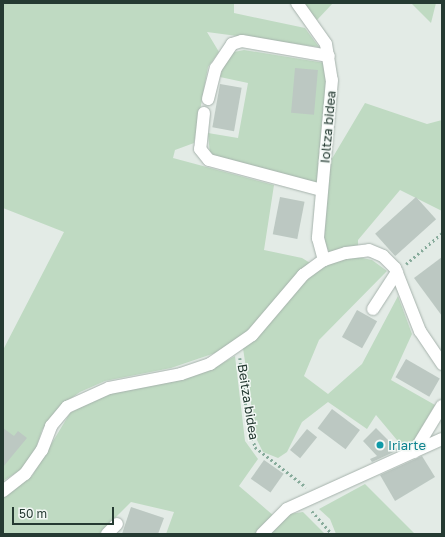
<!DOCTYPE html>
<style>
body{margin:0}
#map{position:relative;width:445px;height:537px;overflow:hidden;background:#e3ebe6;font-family:"Golos Text",sans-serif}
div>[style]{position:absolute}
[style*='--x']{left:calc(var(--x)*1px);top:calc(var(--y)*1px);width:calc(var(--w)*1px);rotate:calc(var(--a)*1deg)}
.green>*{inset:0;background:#bfdac2}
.building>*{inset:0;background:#bcc8c2;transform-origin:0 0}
.path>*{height:2.5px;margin-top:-1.25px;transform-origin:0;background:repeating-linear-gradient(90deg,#87ab9b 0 2px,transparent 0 5px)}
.roads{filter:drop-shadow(0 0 1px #a6b2ac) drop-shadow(0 0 1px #a6b2ac)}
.minor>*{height:12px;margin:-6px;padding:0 6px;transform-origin:6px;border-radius:6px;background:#fff}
.dots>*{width:11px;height:11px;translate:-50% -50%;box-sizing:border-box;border:2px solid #f3f8f5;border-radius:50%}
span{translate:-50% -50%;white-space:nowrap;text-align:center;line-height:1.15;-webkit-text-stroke:3px #f3f8f5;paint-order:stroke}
.street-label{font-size:13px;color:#253a32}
.culture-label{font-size:13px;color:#0d838f}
.left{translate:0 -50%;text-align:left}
.frame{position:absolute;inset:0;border:4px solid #253a32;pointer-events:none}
.scale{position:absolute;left:12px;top:507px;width:102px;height:18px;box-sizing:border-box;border:2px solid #253a32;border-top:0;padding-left:5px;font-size:12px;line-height:14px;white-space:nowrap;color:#253a32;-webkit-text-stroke:3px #f3f8f5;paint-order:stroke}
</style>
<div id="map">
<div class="green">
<i style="clip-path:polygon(3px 3px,234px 3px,234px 13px,305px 28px,319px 47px,207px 32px,219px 52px,208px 67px,194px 143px,175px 150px,173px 158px,274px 185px,264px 250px,302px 258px,320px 269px,335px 261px,324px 243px,330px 162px,365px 103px,427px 124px,442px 120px,442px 211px,400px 190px,358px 240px,358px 257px,372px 260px,387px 271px,319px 340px,304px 376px,328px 394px,362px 364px,398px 296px,412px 334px,391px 380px,435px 405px,407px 452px,376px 415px,367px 429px,328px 402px,302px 422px,287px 452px,278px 458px,263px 452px,256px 438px,243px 348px,235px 341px,215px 353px,171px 368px,105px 381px,80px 392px,60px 406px,42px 430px,35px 451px,22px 469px,3px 481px,3px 350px,64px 232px,3px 208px)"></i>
<i style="clip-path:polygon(302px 3px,333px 3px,317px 20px)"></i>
<i style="clip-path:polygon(411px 3px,436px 3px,431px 23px)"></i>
<i style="clip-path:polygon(244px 50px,325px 63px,327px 95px,318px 185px,210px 155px,208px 133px,238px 138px,248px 83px,220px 77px,225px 61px,234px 52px)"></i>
<i style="clip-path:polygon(235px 356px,245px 441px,258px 459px,239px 486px,274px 516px,303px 512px,325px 534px,166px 534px,174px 512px,131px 502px,99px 534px,3px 534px,3px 497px,32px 476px,70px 413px,110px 391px,177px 381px,212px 369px)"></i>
<i style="clip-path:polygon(365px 484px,415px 534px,336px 534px,330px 519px,319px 509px)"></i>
</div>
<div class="building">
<i style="left:295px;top:68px;width:23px;height:45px;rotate:5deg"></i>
<i style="left:220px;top:84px;width:22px;height:44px;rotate:10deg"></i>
<i style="left:280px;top:197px;width:25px;height:38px;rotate:11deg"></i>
<i style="left:416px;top:197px;width:30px;height:55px;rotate:48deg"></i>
<i style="clip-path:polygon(442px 257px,442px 316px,414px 278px)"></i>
<i style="left:357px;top:310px;width:23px;height:31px;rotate:29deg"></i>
<i style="left:406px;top:359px;width:39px;height:21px;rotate:30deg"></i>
<i style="left:332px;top:409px;width:35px;height:24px;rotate:37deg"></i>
<i style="clip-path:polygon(3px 428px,14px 436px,18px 431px,27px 438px,3px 467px)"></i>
<i style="clip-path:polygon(376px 428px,398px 450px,372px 462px,370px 459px,377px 456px,363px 441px)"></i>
<i style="left:307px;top:429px;width:13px;height:27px;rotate:39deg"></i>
<i style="clip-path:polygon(422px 456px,435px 477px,395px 501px,380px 475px)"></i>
<i style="left:264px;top:460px;width:24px;height:23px;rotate:35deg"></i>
<i style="clip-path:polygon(131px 507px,164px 518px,158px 534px,122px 534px)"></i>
</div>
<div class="path">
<i style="--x:406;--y:264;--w:48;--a:-40.7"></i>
<i style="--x:240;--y:358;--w:56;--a:82.9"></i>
<i style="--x:247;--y:414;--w:34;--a:76"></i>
<i style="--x:255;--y:447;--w:65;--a:38.1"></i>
<i style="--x:312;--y:511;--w:30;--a:49"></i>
</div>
<div class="roads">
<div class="minor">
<i style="--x:297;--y:3;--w:50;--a:54.7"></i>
<i style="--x:326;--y:44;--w:36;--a:81"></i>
<i style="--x:332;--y:80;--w:159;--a:95.1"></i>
<i style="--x:318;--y:238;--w:23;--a:75"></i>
<i style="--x:208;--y:99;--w:32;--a:-76"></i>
<i style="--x:216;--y:68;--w:29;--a:-56"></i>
<i style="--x:232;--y:44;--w:10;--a:-17"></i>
<i style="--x:242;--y:41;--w:88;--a:9.8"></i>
<i style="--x:204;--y:113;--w:36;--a:96"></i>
<i style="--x:200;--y:149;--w:14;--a:51"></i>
<i style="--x:209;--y:160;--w:117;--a:14.9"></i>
<i style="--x:373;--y:309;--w:44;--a:-57"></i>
<i style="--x:414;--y:452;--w:54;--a:-58.7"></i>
<i style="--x:3;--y:491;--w:28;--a:-38"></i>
<i style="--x:25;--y:474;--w:29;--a:-55"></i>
<i style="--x:42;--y:450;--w:26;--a:-69"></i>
<i style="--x:51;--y:426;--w:25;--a:-50"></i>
<i style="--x:67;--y:407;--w:46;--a:-24.3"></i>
<i style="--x:109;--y:388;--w:73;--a:-11"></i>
<i style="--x:181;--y:374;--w:31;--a:-19"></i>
<i style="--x:210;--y:364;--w:51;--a:-34.6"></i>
<i style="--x:252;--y:335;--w:79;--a:-49.6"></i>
<i style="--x:303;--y:275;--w:26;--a:-36"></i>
<i style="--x:324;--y:260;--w:23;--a:-18"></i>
<i style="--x:346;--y:253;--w:23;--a:-7"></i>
<i style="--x:369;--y:250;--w:15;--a:23"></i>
<i style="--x:383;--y:256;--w:17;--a:45"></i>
<i style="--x:395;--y:268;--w:68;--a:68.4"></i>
<i style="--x:420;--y:331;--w:40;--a:56"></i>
<i style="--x:107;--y:534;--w:14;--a:-45"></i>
<i style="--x:262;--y:534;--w:35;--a:-45"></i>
<i style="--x:287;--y:509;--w:170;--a:-24.3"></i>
</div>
</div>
<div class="dots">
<i style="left:380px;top:445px;background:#0f9aa8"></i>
</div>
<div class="street-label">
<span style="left:328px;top:127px;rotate:-85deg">Ioltza bidea</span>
<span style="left:248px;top:402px;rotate:81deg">Beitza bidea</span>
</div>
<div class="culture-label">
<span class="left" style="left:388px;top:445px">Iriarte</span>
</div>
<div class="frame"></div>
<div class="scale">50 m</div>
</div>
